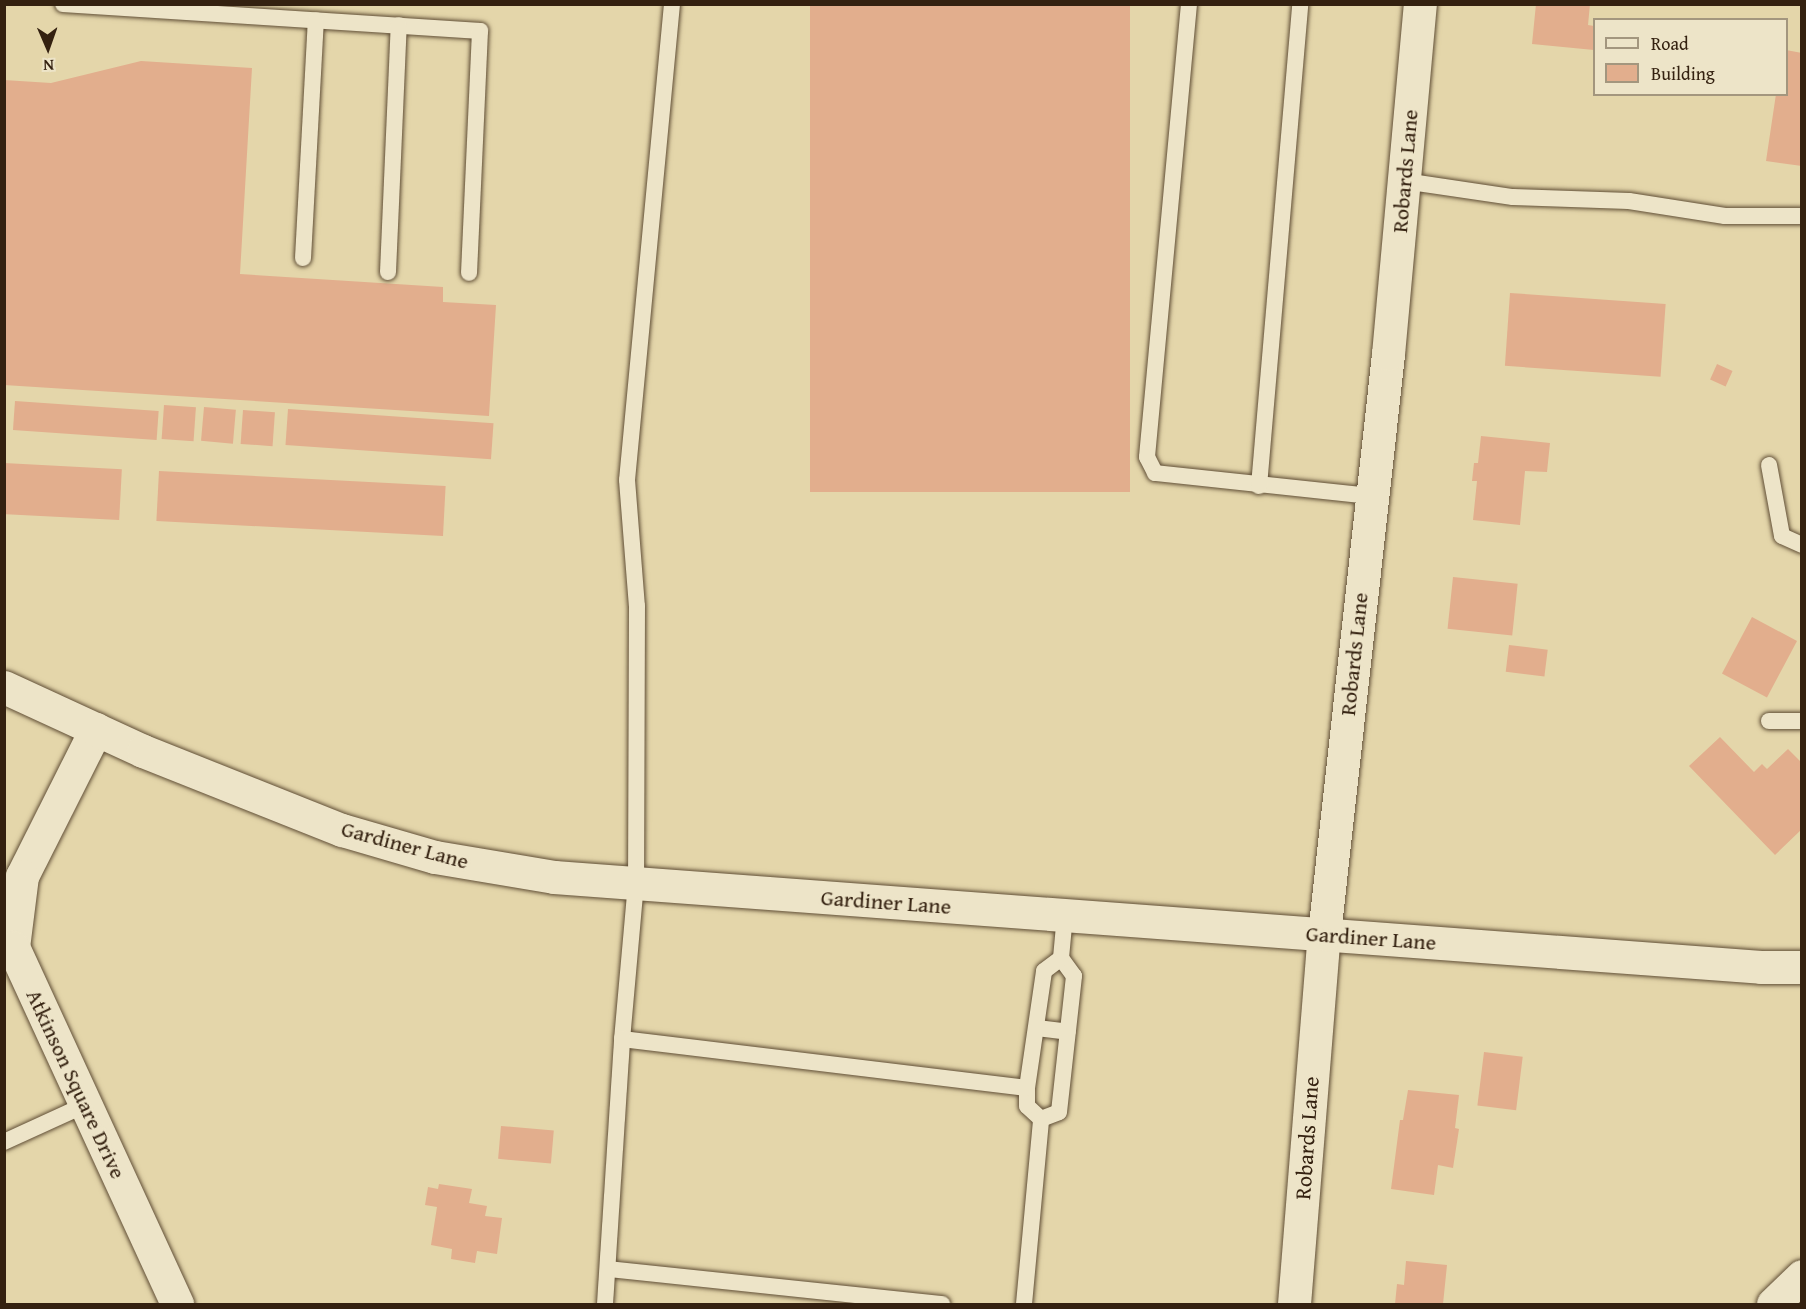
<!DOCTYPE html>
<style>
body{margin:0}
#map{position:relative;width:1806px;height:1309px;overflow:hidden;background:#e4d6aa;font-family:"Gentium Book Plus",serif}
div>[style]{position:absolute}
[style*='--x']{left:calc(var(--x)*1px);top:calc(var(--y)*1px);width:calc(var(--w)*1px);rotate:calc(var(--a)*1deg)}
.building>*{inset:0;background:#e2ae8d;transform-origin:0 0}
.roads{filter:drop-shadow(0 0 2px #604e36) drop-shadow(0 0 2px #604e36)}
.lane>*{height:16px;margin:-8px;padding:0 8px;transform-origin:8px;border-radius:8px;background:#ede4c8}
.street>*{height:33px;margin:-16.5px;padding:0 16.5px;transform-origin:16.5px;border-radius:16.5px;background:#ede4c8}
.secondary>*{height:33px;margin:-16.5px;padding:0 16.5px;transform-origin:16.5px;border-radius:16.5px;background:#ede4c8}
span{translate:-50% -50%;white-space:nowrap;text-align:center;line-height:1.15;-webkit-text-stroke:6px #ede4c8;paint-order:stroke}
.street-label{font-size:22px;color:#342110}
.frame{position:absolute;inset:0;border:6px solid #342110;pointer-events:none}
.legend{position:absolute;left:1593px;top:18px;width:195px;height:78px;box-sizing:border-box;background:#ede4c8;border:2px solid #a3967e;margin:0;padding:8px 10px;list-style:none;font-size:18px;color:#342110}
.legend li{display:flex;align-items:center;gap:12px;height:30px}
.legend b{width:30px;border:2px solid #a3967e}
.north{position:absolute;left:18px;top:18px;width:60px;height:60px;-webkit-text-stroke:4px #ede4c8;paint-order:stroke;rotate:178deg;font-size:16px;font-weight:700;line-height:24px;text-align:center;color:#342110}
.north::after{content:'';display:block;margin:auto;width:21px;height:27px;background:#342110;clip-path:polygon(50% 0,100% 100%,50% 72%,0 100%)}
</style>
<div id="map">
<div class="building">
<i style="left:810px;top:4px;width:320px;height:488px"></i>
<i style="clip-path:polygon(1536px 4px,1590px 4px,1588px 25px,1594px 26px,1594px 50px,1532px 44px)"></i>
<i style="clip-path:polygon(1786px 50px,1802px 53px,1802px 166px,1766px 161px,1776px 94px,1786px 94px)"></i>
<i style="clip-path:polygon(141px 61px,252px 68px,240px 274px,443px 287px,443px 302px,496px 305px,489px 416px,4px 385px,4px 80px,51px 83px)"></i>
<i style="left:1510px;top:293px;width:156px;height:73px;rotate:4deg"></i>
<i style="left:1717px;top:364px;width:17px;height:17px;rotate:24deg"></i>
<i style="left:15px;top:401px;width:144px;height:29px;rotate:4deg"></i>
<i style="left:164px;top:405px;width:32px;height:34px;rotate:4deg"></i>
<i style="left:204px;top:407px;width:32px;height:34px;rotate:5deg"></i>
<i style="left:288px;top:409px;width:206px;height:36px;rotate:4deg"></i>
<i style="left:243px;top:410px;width:32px;height:34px;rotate:4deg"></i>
<i style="clip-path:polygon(1481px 436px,1550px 443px,1547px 472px,1525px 471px,1520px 525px,1473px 520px,1477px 481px,1472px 481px,1474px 463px,1478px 463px)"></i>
<i style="left:4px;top:463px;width:118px;height:51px;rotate:3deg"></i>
<i style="left:159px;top:471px;width:287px;height:50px;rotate:3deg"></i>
<i style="left:1453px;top:577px;width:65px;height:52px;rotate:6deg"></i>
<i style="left:1752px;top:617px;width:51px;height:64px;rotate:28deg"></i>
<i style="left:1509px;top:645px;width:39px;height:27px;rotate:7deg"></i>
<i style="clip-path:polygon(1720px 737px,1754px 772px,1762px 764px,1767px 769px,1788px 749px,1802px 763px,1802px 829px,1775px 855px,1689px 766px)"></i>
<i style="left:1484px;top:1052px;width:39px;height:54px;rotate:7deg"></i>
<i style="clip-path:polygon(1408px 1090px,1459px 1095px,1455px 1128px,1459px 1129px,1453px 1168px,1438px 1165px,1434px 1195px,1391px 1189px,1400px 1120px,1403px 1120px)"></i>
<i style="left:501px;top:1126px;width:53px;height:33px;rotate:5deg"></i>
<i style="clip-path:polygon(439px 1184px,472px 1189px,469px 1203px,487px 1206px,485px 1216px,502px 1218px,497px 1254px,477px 1251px,475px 1263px,451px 1259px,452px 1249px,431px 1245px,437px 1207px,425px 1205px,428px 1187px,438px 1189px)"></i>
<i style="clip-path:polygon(1406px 1261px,1447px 1265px,1443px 1304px,1395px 1304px,1397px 1284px,1404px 1285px)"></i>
</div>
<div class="roads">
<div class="lane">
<i style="--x:63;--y:4;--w:418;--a:3.7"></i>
<i style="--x:480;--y:31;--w:242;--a:92.6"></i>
<i style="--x:672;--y:4;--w:478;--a:95.4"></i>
<i style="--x:627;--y:480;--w:126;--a:85.5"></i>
<i style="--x:637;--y:606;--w:277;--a:90.2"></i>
<i style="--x:636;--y:883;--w:157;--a:95.1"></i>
<i style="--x:622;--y:1039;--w:408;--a:6.9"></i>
<i style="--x:1189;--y:4;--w:455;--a:95.3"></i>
<i style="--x:1147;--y:457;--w:18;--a:63"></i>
<i style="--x:1155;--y:473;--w:218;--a:6.1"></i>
<i style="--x:1404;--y:181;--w:110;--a:8.4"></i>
<i style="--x:1513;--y:197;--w:116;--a:2"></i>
<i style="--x:1629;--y:201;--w:97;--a:8.9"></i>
<i style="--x:1725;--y:216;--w:77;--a:0"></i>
<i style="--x:303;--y:258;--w:238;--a:-86.9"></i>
<i style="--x:388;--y:272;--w:247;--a:-87.5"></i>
<i style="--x:1769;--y:465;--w:72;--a:79.6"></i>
<i style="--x:1782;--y:536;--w:22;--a:24"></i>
<i style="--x:1259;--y:486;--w:484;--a:-85.1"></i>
<i style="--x:1769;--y:721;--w:33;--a:0"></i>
<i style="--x:1037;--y:1028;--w:31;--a:7"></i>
<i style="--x:1041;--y:1119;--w:19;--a:-21"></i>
<i style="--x:1059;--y:1112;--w:137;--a:-83.7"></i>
<i style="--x:1074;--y:976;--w:22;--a:-126"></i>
<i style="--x:1061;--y:958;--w:43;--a:-84.7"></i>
<i style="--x:1041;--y:1119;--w:19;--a:-137"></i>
<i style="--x:1027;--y:1106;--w:18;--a:-90"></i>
<i style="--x:1027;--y:1088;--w:118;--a:-81.7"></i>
<i style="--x:1044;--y:971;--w:21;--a:-37"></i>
<i style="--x:4;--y:1142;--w:89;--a:-24.6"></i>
<i style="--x:608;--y:1269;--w:336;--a:6"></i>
<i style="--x:605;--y:1304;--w:266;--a:-86.3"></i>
<i style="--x:1024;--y:1304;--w:186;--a:-84.7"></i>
</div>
<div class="street">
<i style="--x:96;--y:729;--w:165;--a:116.7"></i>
<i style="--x:22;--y:876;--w:72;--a:97.2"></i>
<i style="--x:13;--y:947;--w:393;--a:65.3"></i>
<i style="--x:1294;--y:1304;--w:371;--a:-85.4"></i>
<i style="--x:1773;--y:1304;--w:40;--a:-44"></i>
</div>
<div class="secondary">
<i style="--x:4;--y:687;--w:153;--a:24.7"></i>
<i style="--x:143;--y:751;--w:214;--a:21.7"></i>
<i style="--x:342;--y:830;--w:97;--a:16.2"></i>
<i style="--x:435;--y:857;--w:121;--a:9.5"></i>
<i style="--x:554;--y:877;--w:1210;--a:4.26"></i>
<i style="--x:1761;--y:967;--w:41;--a:0"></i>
<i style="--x:1324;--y:934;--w:584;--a:-83.7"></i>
<i style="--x:1388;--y:354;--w:351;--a:-84.8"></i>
</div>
</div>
<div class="street-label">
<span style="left:1405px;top:171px;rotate:-85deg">Robards Lane</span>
<span style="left:1354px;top:654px;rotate:-84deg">Robards Lane</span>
<span style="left:405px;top:845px;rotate:15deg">Gardiner Lane</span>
<span style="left:886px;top:902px;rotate:4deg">Gardiner Lane</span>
<span style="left:1371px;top:938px;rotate:4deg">Gardiner Lane</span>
<span style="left:76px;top:1084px;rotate:65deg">Atkinson Square Drive</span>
<span style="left:1307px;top:1138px;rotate:-86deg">Robards Lane</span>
</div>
<div class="frame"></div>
<ul class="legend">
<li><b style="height:8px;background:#ede4c8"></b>Road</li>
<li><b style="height:16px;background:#e2ae8d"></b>Building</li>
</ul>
<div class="north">N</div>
</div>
